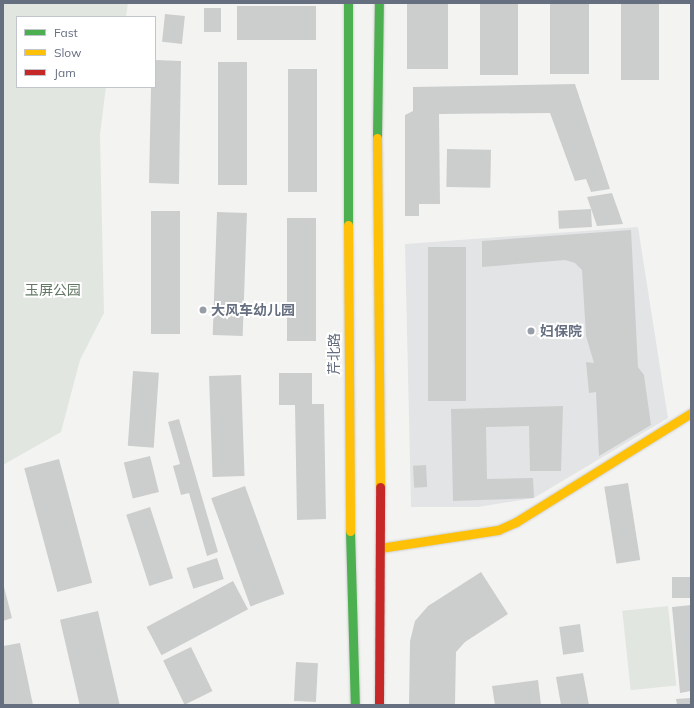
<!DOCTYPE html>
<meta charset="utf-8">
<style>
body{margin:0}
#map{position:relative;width:694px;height:708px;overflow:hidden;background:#f3f4f2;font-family:Mulish,"Noto Sans SC",sans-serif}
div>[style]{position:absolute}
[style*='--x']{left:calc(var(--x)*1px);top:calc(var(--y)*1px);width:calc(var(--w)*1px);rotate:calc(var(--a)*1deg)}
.built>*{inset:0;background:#e3e4e5}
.green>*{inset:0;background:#e2e6e1;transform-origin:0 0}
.building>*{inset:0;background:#cccece;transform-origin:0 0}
.roads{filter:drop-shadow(0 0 1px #cfd0d0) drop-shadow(0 0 1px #cfd0d0)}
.fast>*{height:9px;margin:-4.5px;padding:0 4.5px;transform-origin:4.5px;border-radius:4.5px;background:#4caf50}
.slow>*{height:9px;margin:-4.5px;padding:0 4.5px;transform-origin:4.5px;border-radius:4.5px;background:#ffc107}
.jam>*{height:9px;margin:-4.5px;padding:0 4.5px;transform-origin:4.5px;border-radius:4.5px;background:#c62828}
.dots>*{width:11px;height:11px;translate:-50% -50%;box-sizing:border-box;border:2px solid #fff;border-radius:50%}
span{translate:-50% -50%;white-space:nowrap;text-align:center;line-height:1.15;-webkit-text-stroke:4px #fff;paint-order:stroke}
.park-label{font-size:14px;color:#647865}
.poi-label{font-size:14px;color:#666f80;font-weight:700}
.left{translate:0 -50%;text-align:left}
.street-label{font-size:14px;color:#666f80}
.frame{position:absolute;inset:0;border:4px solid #666f80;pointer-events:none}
.legend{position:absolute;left:16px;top:16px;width:140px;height:72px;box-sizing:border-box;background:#fff;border:1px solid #c2c5cc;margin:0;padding:5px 7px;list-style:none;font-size:12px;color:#666f80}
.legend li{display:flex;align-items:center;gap:8px;height:20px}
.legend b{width:20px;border:1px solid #c2c5cc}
</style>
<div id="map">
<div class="built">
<i style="clip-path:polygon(638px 227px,668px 418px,534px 498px,478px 507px,411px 507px,405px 244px)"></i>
</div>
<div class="green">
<i style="clip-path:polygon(3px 3px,128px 3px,126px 17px,17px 17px,17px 87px,106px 87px,100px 134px,104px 313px,80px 360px,61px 432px,3px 465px)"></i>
<i style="left:668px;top:606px;width:80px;height:46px;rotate:84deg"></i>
</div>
<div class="building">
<i style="left:407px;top:3px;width:41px;height:66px"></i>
<i style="left:480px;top:3px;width:38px;height:72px"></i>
<i style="left:550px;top:3px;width:39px;height:71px"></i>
<i style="left:621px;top:3px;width:38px;height:77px"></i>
<i style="left:316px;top:6px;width:34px;height:79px;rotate:90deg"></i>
<i style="left:204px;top:8px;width:17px;height:24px"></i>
<i style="left:165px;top:14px;width:20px;height:28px;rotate:6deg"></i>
<i style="clip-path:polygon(155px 60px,181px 61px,179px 184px,149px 183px,151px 87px,155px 87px)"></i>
<i style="left:218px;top:62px;width:29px;height:123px"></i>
<i style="left:288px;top:69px;width:29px;height:123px"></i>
<i style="clip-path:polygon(575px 84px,610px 189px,591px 192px,586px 179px,575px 181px,550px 113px,439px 114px,440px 204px,419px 204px,419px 216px,405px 216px,405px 115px,413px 111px,413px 87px)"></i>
<i style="left:447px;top:149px;width:44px;height:38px;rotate:1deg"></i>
<i style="clip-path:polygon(612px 193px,623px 224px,597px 226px,587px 197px)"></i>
<i style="left:591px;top:209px;width:18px;height:33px;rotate:87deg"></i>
<i style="left:151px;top:211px;width:29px;height:123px"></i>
<i style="left:217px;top:212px;width:30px;height:123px;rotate:2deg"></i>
<i style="left:287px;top:218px;width:29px;height:123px"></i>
<i style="clip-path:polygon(631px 230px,638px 367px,644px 375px,651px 425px,599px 456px,596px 392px,589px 393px,586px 362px,594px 363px,586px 336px,582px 270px,575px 263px,565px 260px,482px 267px,482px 241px)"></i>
<i style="left:428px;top:247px;width:38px;height:154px"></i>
<i style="left:133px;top:371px;width:26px;height:75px;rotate:4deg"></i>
<i style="clip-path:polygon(279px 373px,312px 373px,312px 404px,324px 404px,326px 519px,297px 520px,295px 405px,279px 405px)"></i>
<i style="left:241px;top:375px;width:101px;height:32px;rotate:88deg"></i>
<i style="clip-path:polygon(563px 406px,561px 471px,530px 471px,529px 426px,486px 427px,487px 479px,533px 478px,534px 498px,453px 501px,451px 409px)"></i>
<i style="clip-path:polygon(179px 419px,218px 552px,207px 556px,189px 493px,181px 495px,173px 466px,180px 464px,168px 422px)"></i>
<i style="left:150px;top:456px;width:37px;height:27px;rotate:76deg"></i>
<i style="left:59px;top:459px;width:128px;height:36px;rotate:75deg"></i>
<i style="left:426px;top:465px;width:22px;height:13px;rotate:87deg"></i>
<i style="left:628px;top:483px;width:78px;height:24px;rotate:81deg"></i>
<i style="left:245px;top:486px;width:115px;height:36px;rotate:70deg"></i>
<i style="left:150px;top:507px;width:75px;height:25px;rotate:72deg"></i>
<i style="left:217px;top:558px;width:22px;height:32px;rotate:72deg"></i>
<i style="clip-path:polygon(481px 572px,508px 614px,465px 642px,456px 652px,455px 705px,409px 705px,410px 641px,415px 621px,428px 606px)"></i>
<i style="left:691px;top:577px;width:21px;height:19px;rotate:90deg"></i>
<i style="left:233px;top:581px;width:32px;height:98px;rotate:62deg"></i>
<i style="clip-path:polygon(3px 583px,12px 618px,3px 621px)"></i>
<i style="clip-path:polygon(691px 605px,691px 691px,680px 693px,672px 607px)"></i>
<i style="left:98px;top:611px;width:96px;height:39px;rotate:77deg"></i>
<i style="left:580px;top:624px;width:28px;height:21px;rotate:82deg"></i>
<i style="clip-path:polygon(20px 643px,33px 705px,3px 705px,3px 646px)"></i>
<i style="left:191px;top:647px;width:49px;height:31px;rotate:64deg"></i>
<i style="left:296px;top:662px;width:22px;height:39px;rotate:3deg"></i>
<i style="clip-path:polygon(583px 673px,589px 705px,561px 705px,556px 677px)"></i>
<i style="clip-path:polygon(538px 680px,541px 705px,495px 705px,492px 686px)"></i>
<i style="clip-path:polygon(691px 698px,691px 705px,677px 705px,676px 699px)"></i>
</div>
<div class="roads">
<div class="fast">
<i style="--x:348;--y:3;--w:222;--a:90"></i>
<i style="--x:377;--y:138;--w:135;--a:-89.2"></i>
<i style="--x:350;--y:531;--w:174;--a:88.4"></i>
</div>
<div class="slow">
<i style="--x:377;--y:138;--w:349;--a:89.5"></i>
<i style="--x:348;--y:225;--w:306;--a:89.6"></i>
<i style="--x:380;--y:548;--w:119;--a:-8.7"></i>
<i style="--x:498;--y:530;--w:20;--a:-24"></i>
<i style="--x:516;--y:522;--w:206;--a:-31.9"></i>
</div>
<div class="jam">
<i style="--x:379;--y:705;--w:218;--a:-89.7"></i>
</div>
</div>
<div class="dots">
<i style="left:203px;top:310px;background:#979ea8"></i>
<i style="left:531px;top:331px;background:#979ea8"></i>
</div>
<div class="park-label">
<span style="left:53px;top:290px">玉屏公园</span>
</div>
<div class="poi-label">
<span class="left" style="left:211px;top:310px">大风车幼儿园</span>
<span class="left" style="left:540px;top:331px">妇保院</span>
</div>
<div class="street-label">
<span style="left:334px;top:354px;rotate:-90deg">芹北路</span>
</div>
<div class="frame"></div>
<ul class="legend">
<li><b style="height:5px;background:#4caf50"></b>Fast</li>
<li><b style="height:5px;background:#ffc107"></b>Slow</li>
<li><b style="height:5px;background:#c62828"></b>Jam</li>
</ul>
</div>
